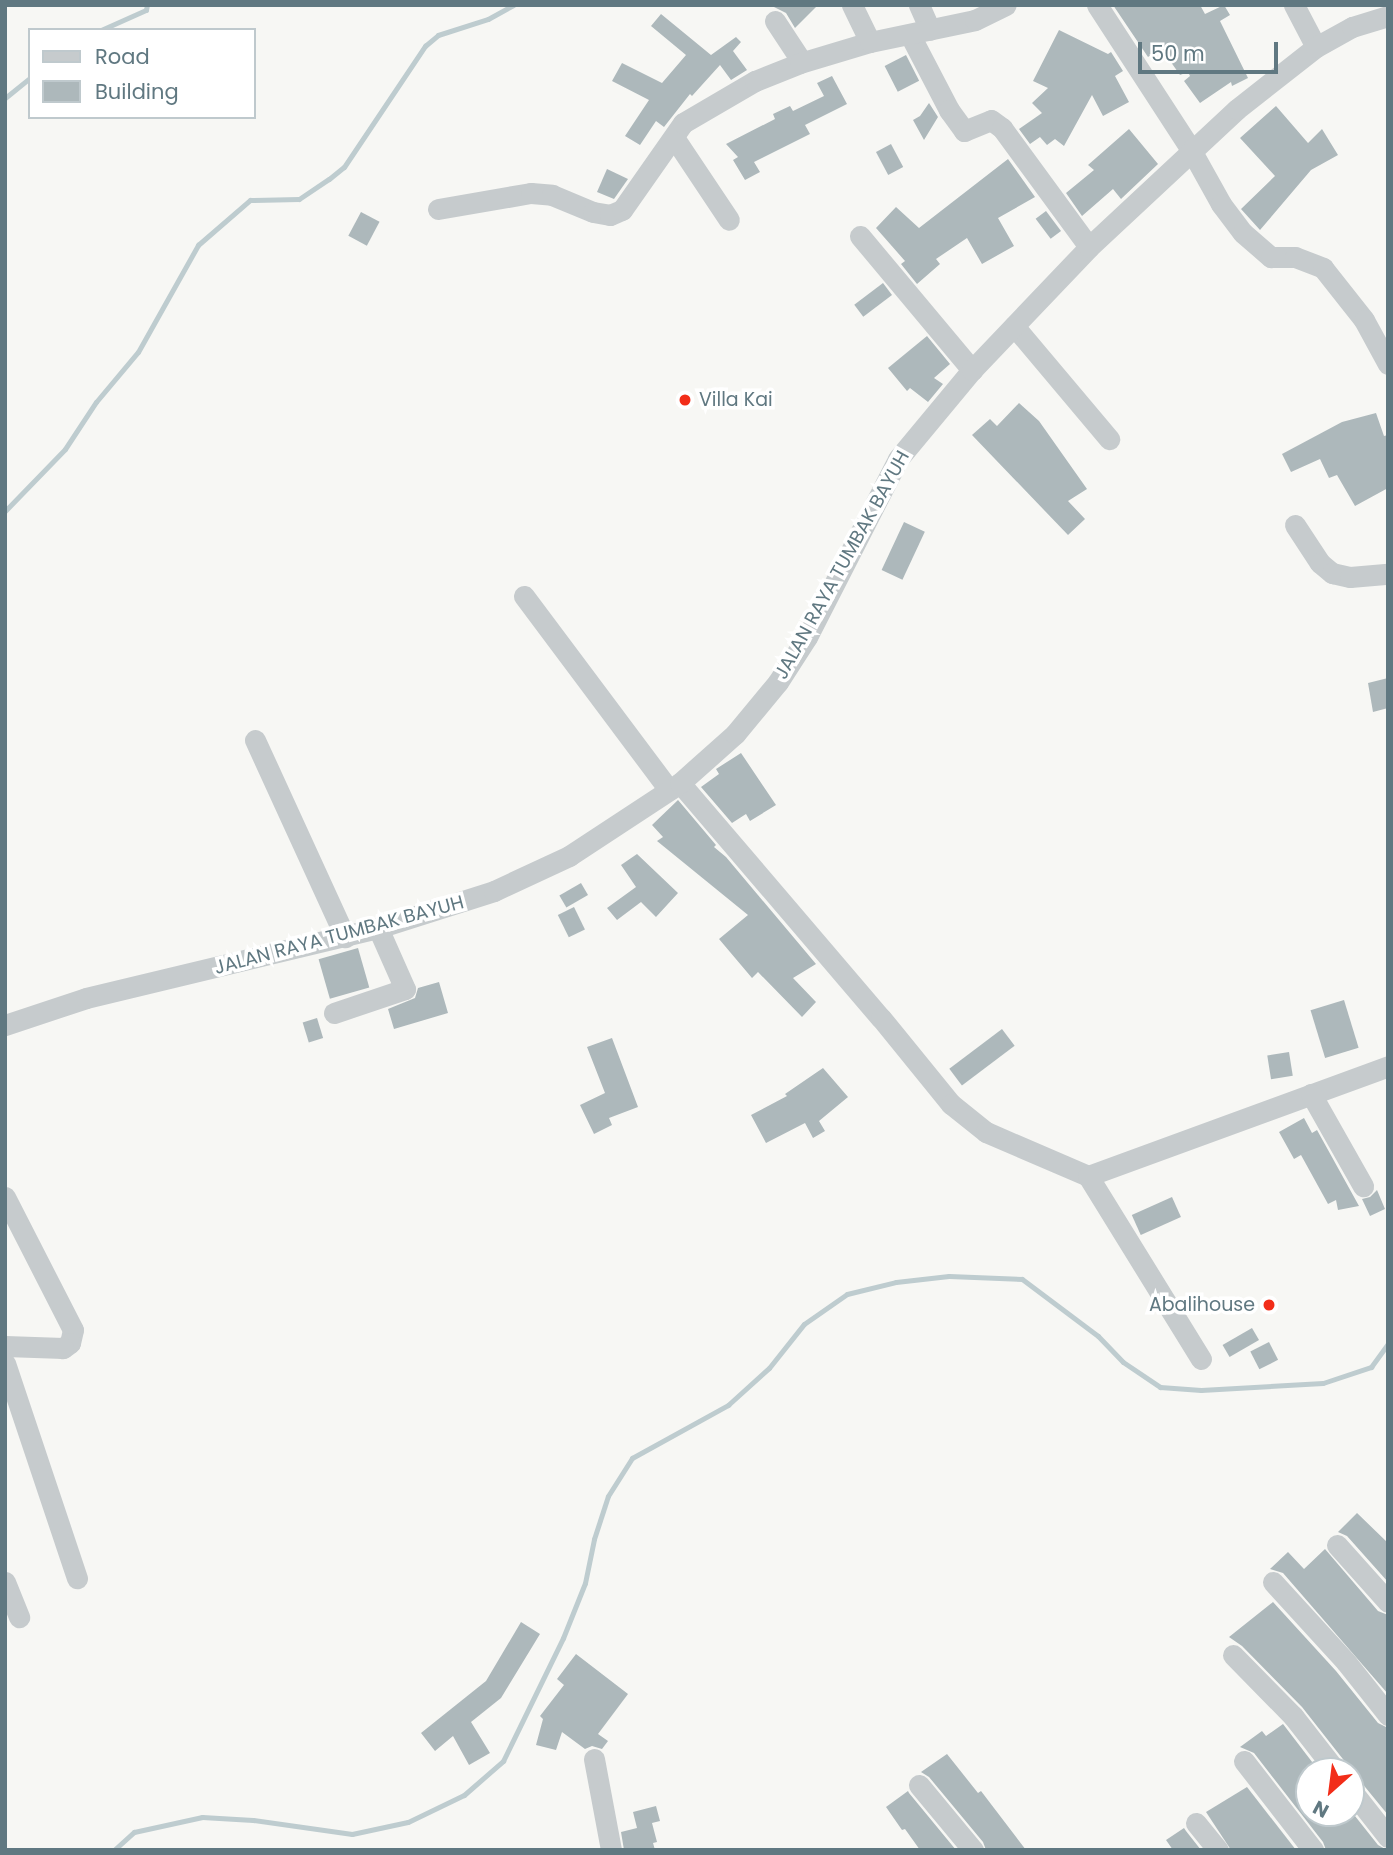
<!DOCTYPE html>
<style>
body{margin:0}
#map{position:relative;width:1393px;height:1855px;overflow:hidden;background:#f7f7f4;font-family:Poppins,sans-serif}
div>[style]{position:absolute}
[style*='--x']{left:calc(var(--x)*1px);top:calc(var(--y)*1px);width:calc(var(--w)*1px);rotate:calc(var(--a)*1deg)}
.stream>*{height:5px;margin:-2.5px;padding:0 2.5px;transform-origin:2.5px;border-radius:2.5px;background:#becccf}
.building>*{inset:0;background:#adb8bb;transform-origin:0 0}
.minor>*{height:21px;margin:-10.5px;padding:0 10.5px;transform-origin:10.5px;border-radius:10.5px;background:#c6cbcd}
.dots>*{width:19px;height:19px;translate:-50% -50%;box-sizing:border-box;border:4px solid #fff;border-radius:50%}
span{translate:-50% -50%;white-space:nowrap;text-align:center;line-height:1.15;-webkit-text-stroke:7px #fff;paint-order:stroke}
.poi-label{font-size:19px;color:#607881}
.left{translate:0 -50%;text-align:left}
.right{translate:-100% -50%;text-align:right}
.street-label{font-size:19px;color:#607881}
.frame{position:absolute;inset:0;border:7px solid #607881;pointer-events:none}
.legend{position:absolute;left:28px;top:28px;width:228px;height:91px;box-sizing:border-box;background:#fff;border:2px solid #bfc9cd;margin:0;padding:9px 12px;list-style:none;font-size:21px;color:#607881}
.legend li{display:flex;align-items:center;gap:14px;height:35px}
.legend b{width:35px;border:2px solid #bfc9cd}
.north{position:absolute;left:1295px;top:1757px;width:70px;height:70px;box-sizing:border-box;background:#fff;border:2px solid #bfc9cd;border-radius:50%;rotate:208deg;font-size:19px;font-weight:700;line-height:28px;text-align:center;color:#607881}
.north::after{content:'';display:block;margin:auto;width:24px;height:32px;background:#f22d19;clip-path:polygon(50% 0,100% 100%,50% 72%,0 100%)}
.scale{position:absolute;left:1138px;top:42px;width:140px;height:32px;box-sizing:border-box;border:4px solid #607881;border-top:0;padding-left:9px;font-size:21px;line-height:24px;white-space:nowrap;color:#607881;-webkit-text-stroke:5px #fff;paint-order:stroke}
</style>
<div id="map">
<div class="stream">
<i style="--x:101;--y:30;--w:49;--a:-24"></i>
<i style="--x:146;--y:10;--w:5;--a:-79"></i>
<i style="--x:5;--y:98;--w:32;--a:-39"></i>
<i style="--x:5;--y:511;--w:86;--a:-45.9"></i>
<i style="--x:65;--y:449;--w:56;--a:-56.6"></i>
<i style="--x:96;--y:402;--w:65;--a:-50"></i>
<i style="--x:138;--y:352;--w:123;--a:-60.7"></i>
<i style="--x:198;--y:245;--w:69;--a:-40.9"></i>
<i style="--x:250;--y:200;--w:49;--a:-1.2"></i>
<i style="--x:299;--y:199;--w:36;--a:-34"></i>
<i style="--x:329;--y:179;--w:19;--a:-39"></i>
<i style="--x:344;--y:167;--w:146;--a:-56.2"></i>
<i style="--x:425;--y:46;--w:17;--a:-40"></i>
<i style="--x:438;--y:35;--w:52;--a:-17.7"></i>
<i style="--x:488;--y:19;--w:29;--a:-29"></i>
<i style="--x:114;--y:1850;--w:27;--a:-42"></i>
<i style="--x:134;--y:1832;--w:70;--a:-12.4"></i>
<i style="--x:202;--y:1817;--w:51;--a:3.4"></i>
<i style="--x:253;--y:1820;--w:100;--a:8"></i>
<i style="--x:352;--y:1834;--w:57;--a:-12.1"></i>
<i style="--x:408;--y:1822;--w:62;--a:-25.7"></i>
<i style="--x:464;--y:1795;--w:52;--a:-41.1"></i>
<i style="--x:503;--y:1761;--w:137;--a:-64"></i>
<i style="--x:563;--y:1638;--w:59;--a:-68.2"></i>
<i style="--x:585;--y:1583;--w:45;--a:-78.4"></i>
<i style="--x:594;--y:1539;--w:45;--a:-72"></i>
<i style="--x:608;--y:1496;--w:45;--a:-57.7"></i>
<i style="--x:632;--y:1458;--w:110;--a:-28.9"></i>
<i style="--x:728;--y:1405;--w:55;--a:-42.1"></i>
<i style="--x:769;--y:1368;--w:56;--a:-51.5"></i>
<i style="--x:804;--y:1324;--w:52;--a:-34.9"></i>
<i style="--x:847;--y:1294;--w:50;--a:-13.8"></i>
<i style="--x:896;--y:1282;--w:53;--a:-6.5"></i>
<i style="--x:949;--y:1276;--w:73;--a:2.4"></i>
<i style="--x:1022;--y:1279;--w:95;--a:36.9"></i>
<i style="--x:1098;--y:1336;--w:36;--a:46"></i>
<i style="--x:1123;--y:1362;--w:45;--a:34"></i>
<i style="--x:1160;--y:1387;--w:41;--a:4.2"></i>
<i style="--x:1201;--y:1390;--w:122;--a:-3.3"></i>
<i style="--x:1323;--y:1383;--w:51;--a:-18.4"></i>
<i style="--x:1371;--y:1367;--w:29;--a:-54"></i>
</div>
<div class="building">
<i style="clip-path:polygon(770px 5px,818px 5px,795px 28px,786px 13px)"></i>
<i style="clip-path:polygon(1113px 5px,1200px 5px,1205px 14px,1224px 5px,1230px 15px,1220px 21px,1248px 78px,1232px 86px,1231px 82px,1200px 103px,1184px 81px,1190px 76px,1188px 72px,1180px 75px,1161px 48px,1148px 57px)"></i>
<i style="clip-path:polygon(661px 14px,711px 55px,736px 37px,741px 42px,733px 51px,747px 70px,731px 80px,720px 65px,692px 96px,690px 94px,664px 127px,656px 121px,640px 145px,625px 136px,649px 100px,612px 81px,622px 63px,662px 83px,686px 55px,651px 26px)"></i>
<i style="clip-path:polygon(1059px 30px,1108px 54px,1111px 52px,1123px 71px,1115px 76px,1129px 102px,1103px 116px,1092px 95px,1064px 146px,1055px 139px,1047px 145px,1040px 137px,1030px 144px,1019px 129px,1042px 113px,1032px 103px,1048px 88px,1033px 81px)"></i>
<i style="left:906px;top:55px;width:29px;height:24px;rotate:63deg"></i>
<i style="clip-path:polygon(832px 76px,847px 104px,805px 125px,810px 134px,754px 162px,760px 172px,745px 180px,733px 160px,738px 157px,726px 144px,775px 119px,773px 114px,790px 106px,793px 111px,824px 96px,817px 83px)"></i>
<i style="clip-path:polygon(929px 103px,938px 117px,924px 140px,913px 120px,920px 116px)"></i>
<i style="clip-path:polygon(1276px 106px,1308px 143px,1322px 129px,1338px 155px,1311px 170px,1260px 230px,1241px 209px,1275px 176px,1240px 138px)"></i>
<i style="clip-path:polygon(1129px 129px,1158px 164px,1121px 199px,1113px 189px,1082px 216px,1066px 193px,1094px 170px,1088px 165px)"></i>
<i style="left:891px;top:144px;width:26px;height:17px;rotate:62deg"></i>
<i style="clip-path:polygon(1008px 159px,1035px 197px,998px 218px,1014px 246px,982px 264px,967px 238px,936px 259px,940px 264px,917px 284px,901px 264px,905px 261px,876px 228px,896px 207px,919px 228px)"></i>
<i style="clip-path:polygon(607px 169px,628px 179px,614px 199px,597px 192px)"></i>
<i style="left:1046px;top:211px;width:25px;height:13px;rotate:53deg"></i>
<i style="left:361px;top:212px;width:21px;height:27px;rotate:28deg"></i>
<i style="left:883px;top:283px;width:15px;height:36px;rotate:53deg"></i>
<i style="clip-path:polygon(927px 336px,950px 364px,934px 378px,943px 384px,928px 402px,910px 388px,907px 391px,888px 368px)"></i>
<i style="clip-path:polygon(1019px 403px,1039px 421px,1087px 489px,1068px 501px,1085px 519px,1068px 535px,972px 435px,990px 419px,997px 426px)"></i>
<i style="clip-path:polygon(1376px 413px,1384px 436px,1388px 435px,1388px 488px,1355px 506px,1337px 475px,1329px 478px,1320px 459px,1291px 472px,1282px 454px,1342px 422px)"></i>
<i style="left:904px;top:522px;width:23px;height:53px;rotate:25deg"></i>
<i style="clip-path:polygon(1388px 678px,1388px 708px,1373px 712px,1368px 683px)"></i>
<i style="clip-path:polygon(741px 753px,776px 805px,750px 821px,746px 814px,732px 823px,701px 787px,719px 774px,716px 769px)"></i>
<i style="clip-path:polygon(678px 800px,716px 845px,714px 847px,726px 857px,816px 964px,793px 978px,816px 1002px,802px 1017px,758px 972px,752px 978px,719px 939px,748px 915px,657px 841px,663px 837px,652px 825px)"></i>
<i style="clip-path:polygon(637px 854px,678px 893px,656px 917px,641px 902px,617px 920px,607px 908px,636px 887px,621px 865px)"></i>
<i style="left:581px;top:883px;width:14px;height:25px;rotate:60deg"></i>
<i style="left:574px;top:907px;width:25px;height:18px;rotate:64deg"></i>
<i style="left:358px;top:948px;width:41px;height:41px;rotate:74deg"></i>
<i style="clip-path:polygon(439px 982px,448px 1013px,394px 1029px,388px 1009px,415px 998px,418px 988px)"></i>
<i style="left:1344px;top:1000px;width:50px;height:35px;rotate:73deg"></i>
<i style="left:317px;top:1018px;width:21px;height:15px;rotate:73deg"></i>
<i style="left:1002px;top:1029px;width:21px;height:66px;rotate:53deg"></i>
<i style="clip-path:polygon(612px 1038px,638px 1107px,609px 1118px,612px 1125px,594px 1134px,580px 1105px,605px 1093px,587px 1047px)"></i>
<i style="left:1289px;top:1052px;width:24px;height:22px;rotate:81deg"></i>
<i style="clip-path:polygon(823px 1068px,848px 1097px,819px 1121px,825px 1131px,813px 1138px,805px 1123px,766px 1143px,751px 1115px,787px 1096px,785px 1094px)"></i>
<i style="clip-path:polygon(1304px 1118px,1312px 1133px,1317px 1130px,1359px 1206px,1338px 1210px,1336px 1200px,1328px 1204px,1301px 1155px,1294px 1159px,1279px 1132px)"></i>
<i style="clip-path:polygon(1377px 1190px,1385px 1209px,1370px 1216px,1362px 1199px,1370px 1197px)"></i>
<i style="left:1172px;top:1197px;width:22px;height:44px;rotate:66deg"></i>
<i style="left:1252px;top:1328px;width:14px;height:34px;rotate:60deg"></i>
<i style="left:1269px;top:1342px;width:20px;height:21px;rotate:63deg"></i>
<i style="clip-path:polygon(1357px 1513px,1388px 1543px,1388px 1582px,1347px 1536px,1338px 1532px)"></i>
<i style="clip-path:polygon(1325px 1549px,1378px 1611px,1388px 1615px,1388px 1694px,1283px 1573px,1270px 1569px,1288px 1552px,1304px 1569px)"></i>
<i style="clip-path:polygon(1273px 1602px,1336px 1671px,1378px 1723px,1388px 1728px,1388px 1815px,1361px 1782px,1351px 1777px,1346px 1763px,1302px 1707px,1242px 1646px,1229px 1637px)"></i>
<i style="clip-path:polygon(521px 1622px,540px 1634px,501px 1698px,471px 1722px,490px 1753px,469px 1765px,453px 1736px,435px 1751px,421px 1733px,486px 1681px)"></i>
<i style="clip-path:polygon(576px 1654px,628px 1694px,598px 1734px,608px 1741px,602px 1749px,592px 1746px,585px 1749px,562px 1732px,556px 1750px,536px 1745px,543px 1719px,540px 1716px,564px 1685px,557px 1679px)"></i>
<i style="clip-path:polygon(1283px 1724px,1319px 1771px,1309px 1771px,1309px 1813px,1351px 1811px,1378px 1845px,1387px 1850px,1326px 1850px,1323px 1842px,1254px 1753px,1240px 1747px,1262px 1731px,1266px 1736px)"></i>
<i style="clip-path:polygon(947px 1754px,978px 1793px,981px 1791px,1026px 1850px,986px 1850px,983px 1842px,929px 1777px,921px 1772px)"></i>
<i style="clip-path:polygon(1247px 1787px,1296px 1850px,1231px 1850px,1206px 1812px)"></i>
<i style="clip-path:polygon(908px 1791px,909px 1793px,956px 1850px,920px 1850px,905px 1829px,902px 1830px,886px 1807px)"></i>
<i style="clip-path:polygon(656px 1806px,660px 1821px,652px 1823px,657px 1842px,653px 1843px,655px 1850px,624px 1850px,621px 1832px,637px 1828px,633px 1812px)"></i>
<i style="clip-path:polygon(1184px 1828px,1186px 1831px,1201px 1850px,1173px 1850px,1166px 1840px)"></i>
</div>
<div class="minor">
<i style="--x:852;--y:5;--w:41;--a:64.1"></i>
<i style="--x:919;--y:5;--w:27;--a:66"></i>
<i style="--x:1097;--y:5;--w:173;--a:57"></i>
<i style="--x:1191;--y:150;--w:62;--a:60.9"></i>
<i style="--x:1221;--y:204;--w:36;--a:53"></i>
<i style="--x:1243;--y:233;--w:37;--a:41"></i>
<i style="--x:1271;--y:257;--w:24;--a:0"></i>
<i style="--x:1295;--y:257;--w:30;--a:21"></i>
<i style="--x:1323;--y:268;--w:66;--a:51.7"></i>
<i style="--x:1364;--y:320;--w:50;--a:61.4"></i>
<i style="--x:1294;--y:5;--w:47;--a:62.4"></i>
<i style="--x:775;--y:21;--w:49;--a:56.6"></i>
<i style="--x:910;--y:35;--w:85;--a:62.5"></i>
<i style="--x:949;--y:110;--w:26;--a:54"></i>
<i style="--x:964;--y:131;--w:29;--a:-22"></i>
<i style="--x:991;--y:120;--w:14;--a:36"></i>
<i style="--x:1002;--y:128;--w:147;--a:53.8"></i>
<i style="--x:675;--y:139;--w:97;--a:56.3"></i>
<i style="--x:438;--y:209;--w:94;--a:-9.8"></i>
<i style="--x:531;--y:193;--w:21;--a:5"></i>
<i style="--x:552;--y:195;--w:44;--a:22.5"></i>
<i style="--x:593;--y:212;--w:17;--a:10"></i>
<i style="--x:610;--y:215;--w:13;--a:-23"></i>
<i style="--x:622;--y:210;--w:106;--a:-55"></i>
<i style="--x:683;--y:123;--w:83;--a:-30.3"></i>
<i style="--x:755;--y:81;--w:48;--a:-21.8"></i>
<i style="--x:800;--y:63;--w:73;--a:-16.7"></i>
<i style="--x:870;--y:42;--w:107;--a:-11.8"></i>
<i style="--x:975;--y:20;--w:34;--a:-26"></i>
<i style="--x:860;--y:236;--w:175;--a:50.1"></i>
<i style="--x:1014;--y:326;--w:148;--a:49.9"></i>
<i style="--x:1295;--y:525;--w:45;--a:56.7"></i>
<i style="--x:1320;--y:563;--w:16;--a:40"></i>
<i style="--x:1332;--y:573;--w:18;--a:13"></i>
<i style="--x:1350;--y:577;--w:38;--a:-5"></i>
<i style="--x:524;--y:596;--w:242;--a:53.2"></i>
<i style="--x:255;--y:740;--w:217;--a:65.4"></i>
<i style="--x:680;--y:783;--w:309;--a:49.5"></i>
<i style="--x:881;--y:1018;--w:111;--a:50.9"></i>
<i style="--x:951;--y:1104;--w:45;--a:38.7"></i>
<i style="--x:986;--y:1132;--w:111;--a:23.3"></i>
<i style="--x:1088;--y:1176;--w:320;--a:-20.1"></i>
<i style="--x:334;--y:1013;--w:75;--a:-18.7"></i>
<i style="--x:405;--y:989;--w:67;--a:-113.9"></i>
<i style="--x:5;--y:1025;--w:85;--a:-18.4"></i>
<i style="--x:86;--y:998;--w:300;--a:-13.5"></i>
<i style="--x:378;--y:928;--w:122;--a:-17.7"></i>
<i style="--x:494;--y:891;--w:83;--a:-25"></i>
<i style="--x:569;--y:856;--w:133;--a:-33.3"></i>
<i style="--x:680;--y:783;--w:74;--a:-41.7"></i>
<i style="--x:735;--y:734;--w:67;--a:-50.4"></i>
<i style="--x:778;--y:682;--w:54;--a:-57.2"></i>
<i style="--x:807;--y:637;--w:200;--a:-62.9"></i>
<i style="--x:898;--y:459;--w:116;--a:-50.3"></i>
<i style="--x:972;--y:370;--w:170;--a:-46.4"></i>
<i style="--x:1089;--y:247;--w:202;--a:-43"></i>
<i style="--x:1237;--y:109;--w:100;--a:-38.1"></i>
<i style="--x:1316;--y:47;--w:41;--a:-29.1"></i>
<i style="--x:1352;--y:27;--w:38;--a:-17"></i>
<i style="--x:1311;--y:1094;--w:106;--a:60.5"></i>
<i style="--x:1088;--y:1176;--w:215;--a:58.3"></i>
<i style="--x:5;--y:1197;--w:149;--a:62.9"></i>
<i style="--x:73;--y:1330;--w:13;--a:103"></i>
<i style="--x:70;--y:1343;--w:9;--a:144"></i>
<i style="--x:63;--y:1348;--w:58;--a:-178"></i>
<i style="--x:5;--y:1363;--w:227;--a:71.5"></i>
<i style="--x:1337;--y:1545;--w:76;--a:48.2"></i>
<i style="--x:5;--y:1582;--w:38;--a:68"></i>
<i style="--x:1273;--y:1582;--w:108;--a:47.6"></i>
<i style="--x:1346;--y:1662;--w:68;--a:51.6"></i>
<i style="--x:1233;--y:1655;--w:86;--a:45.5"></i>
<i style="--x:1293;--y:1716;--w:70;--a:52"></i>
<i style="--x:594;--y:1759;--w:93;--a:79.4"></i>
<i style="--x:1244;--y:1761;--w:113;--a:52.2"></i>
<i style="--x:919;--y:1785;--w:85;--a:50.3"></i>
<i style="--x:1351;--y:1790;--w:60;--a:51.8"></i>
<i style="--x:1196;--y:1823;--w:35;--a:51"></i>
</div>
<div class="dots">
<i style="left:685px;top:400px;background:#f22d19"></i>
<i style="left:1269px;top:1305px;background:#f22d19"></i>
</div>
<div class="poi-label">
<span class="left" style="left:699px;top:400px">Villa Kai</span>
<span class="right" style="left:1255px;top:1305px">Abalihouse</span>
</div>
<div class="street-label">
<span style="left:842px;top:565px;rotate:-61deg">JALAN RAYA TUMBAK BAYUH</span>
<span style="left:339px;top:935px;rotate:-15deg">JALAN RAYA TUMBAK BAYUH</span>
</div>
<div class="frame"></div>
<ul class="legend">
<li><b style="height:9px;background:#c6cbcd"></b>Road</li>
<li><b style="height:19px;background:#adb8bb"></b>Building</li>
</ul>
<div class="north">N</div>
<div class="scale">50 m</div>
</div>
